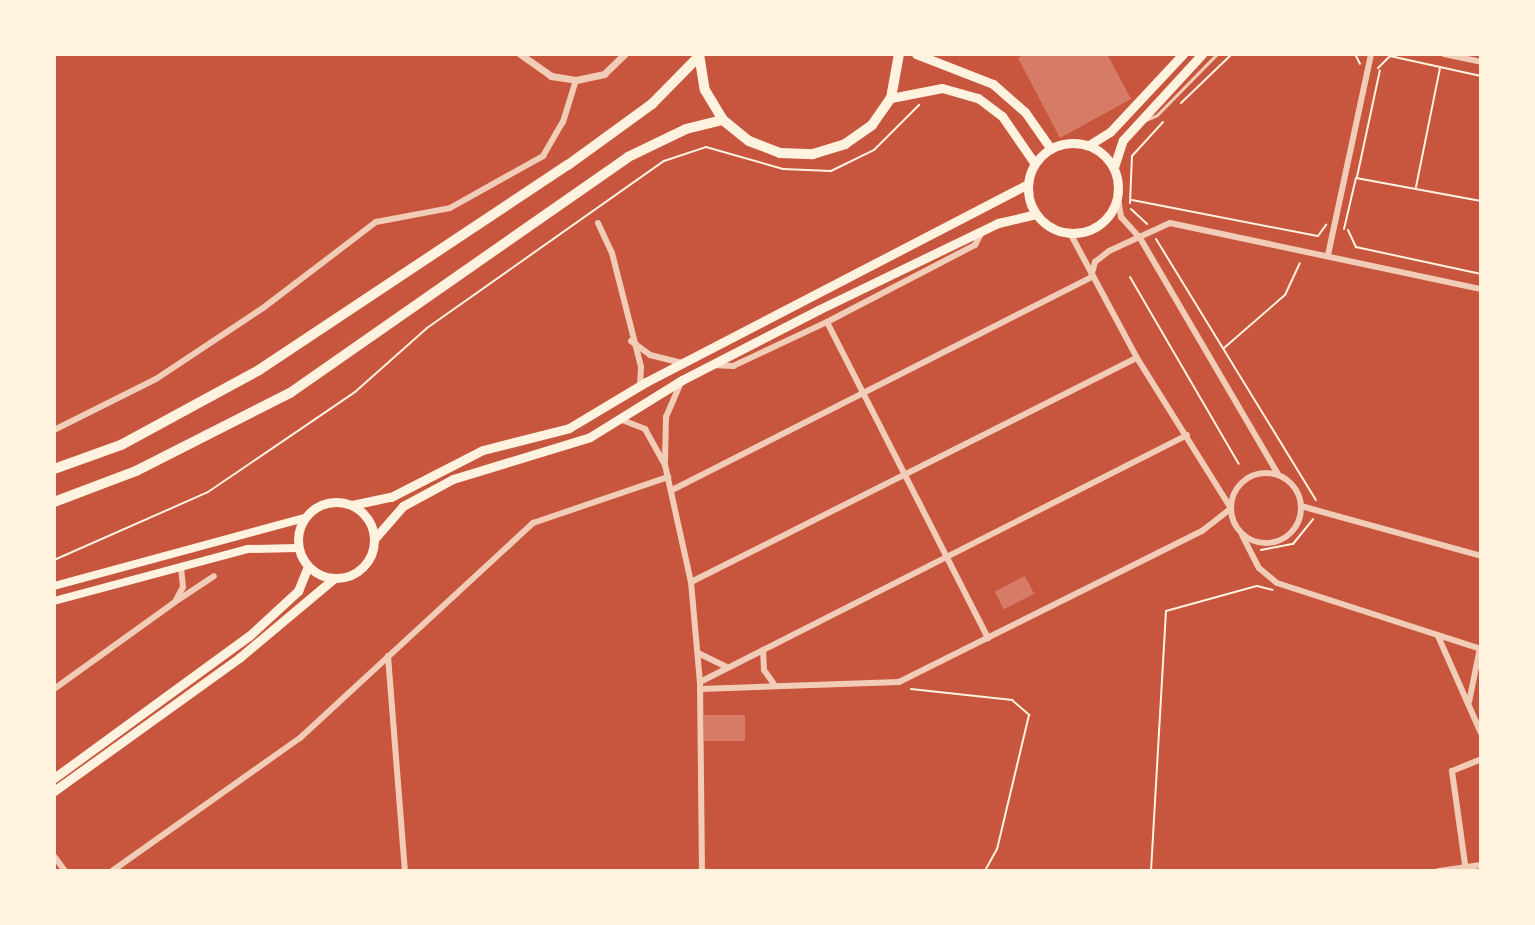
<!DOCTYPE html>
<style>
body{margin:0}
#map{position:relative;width:1535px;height:925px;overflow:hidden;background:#c8553d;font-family:"PT Sans Narrow",sans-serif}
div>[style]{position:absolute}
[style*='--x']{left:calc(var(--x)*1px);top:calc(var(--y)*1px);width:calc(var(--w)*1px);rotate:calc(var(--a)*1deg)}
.building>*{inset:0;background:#d67c66;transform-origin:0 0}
.path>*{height:2px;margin:-1px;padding:0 1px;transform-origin:1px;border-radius:1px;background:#fff3e0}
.service>*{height:3px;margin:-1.5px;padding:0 1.5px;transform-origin:1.5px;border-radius:1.5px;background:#f1ccb7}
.minor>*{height:6px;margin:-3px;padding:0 3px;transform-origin:3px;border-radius:3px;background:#f1ccb7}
.minor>.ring{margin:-3px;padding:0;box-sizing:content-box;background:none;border:6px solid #f1ccb7;border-radius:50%}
.tertiary>*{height:7px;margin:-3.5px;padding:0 3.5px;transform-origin:3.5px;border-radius:3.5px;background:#f1ccb7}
.secondary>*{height:8px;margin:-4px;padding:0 4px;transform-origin:4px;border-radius:4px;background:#fff3e0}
.primary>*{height:9px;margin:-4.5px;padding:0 4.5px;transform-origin:4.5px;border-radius:4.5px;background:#fff3e0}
.primary>.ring{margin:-4.5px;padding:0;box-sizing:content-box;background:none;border:9px solid #fff3e0;border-radius:50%}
.trunk>*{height:10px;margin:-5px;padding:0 5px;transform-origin:5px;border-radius:5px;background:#fff3e0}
span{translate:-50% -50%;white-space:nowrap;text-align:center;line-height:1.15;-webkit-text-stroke:7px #fff3e0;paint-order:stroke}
.frame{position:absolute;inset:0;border:56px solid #fff3e0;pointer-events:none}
</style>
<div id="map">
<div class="building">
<i style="clip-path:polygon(1026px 54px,1107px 54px,1131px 99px,1060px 138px,1018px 58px)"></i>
<i style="left:1025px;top:576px;width:20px;height:34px;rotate:63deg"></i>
<i style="left:745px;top:715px;width:26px;height:41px;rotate:90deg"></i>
</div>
<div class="path">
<i style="--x:1355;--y:54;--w:11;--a:63"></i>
<i style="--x:1378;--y:68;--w:17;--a:-45"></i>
<i style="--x:1390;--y:56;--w:93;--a:12.4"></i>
<i style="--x:1181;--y:103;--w:71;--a:-43.9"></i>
<i style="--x:1357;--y:177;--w:109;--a:-77.9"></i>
<i style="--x:1416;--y:187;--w:121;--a:-78.6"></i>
<i style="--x:1132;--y:200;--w:189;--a:11"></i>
<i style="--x:1318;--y:236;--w:14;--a:-54"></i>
<i style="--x:1130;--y:203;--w:47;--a:-87.6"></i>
<i style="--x:1132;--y:156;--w:46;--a:-47.6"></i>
<i style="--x:1131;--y:209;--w:22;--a:43"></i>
<i style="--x:1344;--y:229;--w:52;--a:-76.8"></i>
<i style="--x:1356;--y:178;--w:127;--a:10.4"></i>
<i style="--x:1348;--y:230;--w:19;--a:65"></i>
<i style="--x:1356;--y:247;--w:128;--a:12.2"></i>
<i style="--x:1156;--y:239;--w:306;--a:58.5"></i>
<i style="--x:1130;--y:277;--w:216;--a:59.8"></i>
<i style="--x:1224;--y:348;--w:81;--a:-41"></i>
<i style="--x:1285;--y:295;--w:35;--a:-65"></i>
<i style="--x:1261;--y:550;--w:33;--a:-11"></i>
<i style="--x:1293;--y:544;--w:32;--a:-51"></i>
<i style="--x:54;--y:560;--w:168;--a:-23.8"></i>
<i style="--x:208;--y:492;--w:178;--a:-34.2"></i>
<i style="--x:355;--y:392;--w:96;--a:-41.6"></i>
<i style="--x:427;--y:328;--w:290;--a:-35.2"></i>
<i style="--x:664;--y:161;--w:44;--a:-18.4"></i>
<i style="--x:706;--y:147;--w:80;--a:15.9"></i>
<i style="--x:783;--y:169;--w:48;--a:2.4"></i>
<i style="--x:831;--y:171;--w:48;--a:-26"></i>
<i style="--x:874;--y:150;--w:64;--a:-45"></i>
<i style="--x:911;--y:689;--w:102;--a:6.2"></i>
<i style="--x:1012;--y:700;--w:23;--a:41"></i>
<i style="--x:1029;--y:715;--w:138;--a:103.4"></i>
<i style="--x:997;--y:849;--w:25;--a:119"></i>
<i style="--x:1151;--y:871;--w:260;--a:-86.7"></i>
<i style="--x:1166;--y:611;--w:94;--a:-15.4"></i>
<i style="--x:1257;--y:586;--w:16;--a:14"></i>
</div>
<div class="service">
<i style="--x:1146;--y:120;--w:12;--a:-24"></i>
<i style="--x:1157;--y:115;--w:86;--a:-45.5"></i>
</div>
<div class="minor">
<i style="--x:1444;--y:54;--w:38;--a:12"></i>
<i style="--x:1118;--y:198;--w:19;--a:81"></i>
<i style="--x:1121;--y:217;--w:28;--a:48"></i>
<i style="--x:1140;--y:238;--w:273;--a:59.7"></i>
<i style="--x:598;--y:223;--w:33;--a:65"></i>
<i style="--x:612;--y:253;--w:118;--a:75.7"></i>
<i style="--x:641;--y:367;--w:18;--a:93"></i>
<i style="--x:1070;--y:233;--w:142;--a:61.8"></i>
<i style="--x:1137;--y:358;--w:176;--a:58"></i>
<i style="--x:1328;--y:255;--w:206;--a:-77.9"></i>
<i style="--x:1091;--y:277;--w:16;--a:-75"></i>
<i style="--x:1095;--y:262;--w:18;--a:-38"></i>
<i style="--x:1109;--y:251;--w:67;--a:-24.7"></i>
<i style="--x:1170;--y:223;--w:318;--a:12"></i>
<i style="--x:827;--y:322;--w:355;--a:63"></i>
<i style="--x:631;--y:341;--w:24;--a:36"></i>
<i style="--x:650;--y:355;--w:33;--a:14"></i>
<i style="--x:713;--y:365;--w:20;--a:3"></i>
<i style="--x:733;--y:366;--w:104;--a:-25.1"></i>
<i style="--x:827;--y:322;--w:167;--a:-27.5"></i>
<i style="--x:975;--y:245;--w:15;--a:-62"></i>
<i style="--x:622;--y:420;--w:25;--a:21"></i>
<i style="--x:645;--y:429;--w:41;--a:60.9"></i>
<i style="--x:665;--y:465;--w:120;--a:77.5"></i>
<i style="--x:691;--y:582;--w:100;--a:84.9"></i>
<i style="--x:700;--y:682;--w:189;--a:89.4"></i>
<i style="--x:54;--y:430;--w:114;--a:-26.6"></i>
<i style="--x:156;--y:379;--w:128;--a:-33.6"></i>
<i style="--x:263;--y:308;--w:142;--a:-37.3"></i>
<i style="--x:376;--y:222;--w:75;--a:-10.7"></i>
<i style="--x:450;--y:208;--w:107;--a:-29.2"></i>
<i style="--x:543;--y:156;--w:39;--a:-60"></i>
<i style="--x:563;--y:122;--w:44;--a:-72.8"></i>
<i style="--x:665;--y:461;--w:44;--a:-88.7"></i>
<i style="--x:666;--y:417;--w:40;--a:-66.6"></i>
<i class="ring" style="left:1231px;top:473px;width:64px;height:64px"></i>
<i style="--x:672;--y:490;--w:470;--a:-26.9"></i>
<i style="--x:1301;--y:506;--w:187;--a:15.5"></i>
<i style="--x:1242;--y:535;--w:37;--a:63"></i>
<i style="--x:1259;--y:568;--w:23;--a:40"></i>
<i style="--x:1277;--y:583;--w:214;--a:17.9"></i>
<i style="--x:691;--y:582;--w:499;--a:-26.7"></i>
<i style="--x:178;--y:600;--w:43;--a:-33.7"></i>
<i style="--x:1438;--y:636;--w:106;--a:66.1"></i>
<i style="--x:763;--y:650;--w:20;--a:87"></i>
<i style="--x:764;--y:670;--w:19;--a:55"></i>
<i style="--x:698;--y:653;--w:32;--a:26"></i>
<i style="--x:388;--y:656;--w:216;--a:85.5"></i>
<i style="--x:700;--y:682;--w:546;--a:-26.89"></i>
<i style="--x:54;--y:689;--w:149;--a:-35.7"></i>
<i style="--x:175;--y:602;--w:17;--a:-62"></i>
<i style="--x:183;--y:587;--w:19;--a:-96"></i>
<i style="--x:700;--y:689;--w:199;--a:-2"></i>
<i style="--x:899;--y:682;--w:339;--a:-26.5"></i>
<i style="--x:1202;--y:531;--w:36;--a:-38"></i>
<i style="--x:1469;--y:702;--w:55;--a:-78.5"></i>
<i style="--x:54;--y:856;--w:19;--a:54"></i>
<i style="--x:112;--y:871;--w:230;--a:-35.3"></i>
<i style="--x:300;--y:738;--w:317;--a:-42.7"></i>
<i style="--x:533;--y:523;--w:143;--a:-18.8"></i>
<i style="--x:1439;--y:871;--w:42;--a:-8.1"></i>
<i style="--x:1466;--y:871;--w:101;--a:-98"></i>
<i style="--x:1452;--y:771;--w:31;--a:-22"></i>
</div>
<div class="tertiary">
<i style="--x:520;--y:54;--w:38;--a:35"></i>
<i style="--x:551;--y:76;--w:25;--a:9"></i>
<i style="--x:576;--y:80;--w:29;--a:-12"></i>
<i style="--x:604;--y:74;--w:29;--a:-44"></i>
</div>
<div class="secondary">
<i style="--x:54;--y:586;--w:260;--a:-15.2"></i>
<i style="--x:54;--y:601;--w:201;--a:-15"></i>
<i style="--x:248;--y:549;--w:50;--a:-1.1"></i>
</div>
<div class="primary">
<i style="--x:916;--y:54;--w:83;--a:21.3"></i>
<i style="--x:993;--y:84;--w:43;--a:41.2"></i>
<i style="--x:1025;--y:112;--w:45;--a:54.9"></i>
<i style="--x:891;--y:98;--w:52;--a:-11.1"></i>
<i style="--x:942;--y:88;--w:37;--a:16"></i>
<i style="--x:978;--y:98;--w:30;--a:37"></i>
<i style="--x:1002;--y:116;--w:58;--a:55.5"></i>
<i class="ring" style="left:1028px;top:143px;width:81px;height:81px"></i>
<i style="--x:1089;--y:145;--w:25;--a:-32"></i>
<i style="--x:1110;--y:132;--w:107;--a:-46.9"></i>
<i style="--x:1114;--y:167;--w:28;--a:-72"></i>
<i style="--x:1123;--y:140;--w:117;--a:-47.4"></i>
<i class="ring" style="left:298px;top:502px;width:67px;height:67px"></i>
<i style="--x:352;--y:505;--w:40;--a:-12"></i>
<i style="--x:391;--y:497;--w:103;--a:-27.1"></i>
<i style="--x:483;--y:450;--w:89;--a:-14.3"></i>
<i style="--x:569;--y:428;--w:90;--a:-30.9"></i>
<i style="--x:646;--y:382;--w:430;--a:-27.4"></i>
<i style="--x:375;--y:538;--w:43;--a:-48.8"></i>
<i style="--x:403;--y:506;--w:57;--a:-28.4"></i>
<i style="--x:453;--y:479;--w:143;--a:-17"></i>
<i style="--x:590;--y:437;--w:108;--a:-31.8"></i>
<i style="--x:682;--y:380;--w:153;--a:-27.2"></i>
<i style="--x:818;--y:310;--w:200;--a:-25.8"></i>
<i style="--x:998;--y:223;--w:39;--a:-13"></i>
<i style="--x:54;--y:778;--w:241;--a:-36.1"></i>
<i style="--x:249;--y:636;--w:67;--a:-42.6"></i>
<i style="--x:298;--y:591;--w:27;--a:-68"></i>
<i style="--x:54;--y:791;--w:228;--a:-35.7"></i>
<i style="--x:239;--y:658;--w:123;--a:-40"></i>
</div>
<div class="trunk">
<i style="--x:699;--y:54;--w:36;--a:81"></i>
<i style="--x:705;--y:90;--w:35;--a:59"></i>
<i style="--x:723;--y:120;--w:33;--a:39"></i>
<i style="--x:749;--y:141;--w:33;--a:21"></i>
<i style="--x:780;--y:153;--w:33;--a:2"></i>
<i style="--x:813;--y:154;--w:34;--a:-17"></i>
<i style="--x:845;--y:144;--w:33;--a:-35"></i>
<i style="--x:872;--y:125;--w:33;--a:-55"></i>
<i style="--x:891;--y:98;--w:45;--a:-79.7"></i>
<i style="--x:54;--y:469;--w:71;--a:-19.7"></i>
<i style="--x:121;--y:445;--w:157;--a:-28.5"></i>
<i style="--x:259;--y:370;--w:371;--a:-33.6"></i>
<i style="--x:568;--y:165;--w:104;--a:-36"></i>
<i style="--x:652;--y:104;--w:67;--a:-45.6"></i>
<i style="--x:54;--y:502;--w:88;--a:-20.7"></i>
<i style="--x:136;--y:471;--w:173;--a:-26.9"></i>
<i style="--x:290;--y:393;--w:412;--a:-34.9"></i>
<i style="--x:628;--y:157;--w:64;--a:-25.8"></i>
<i style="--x:686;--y:129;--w:38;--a:-14"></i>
</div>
<div class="frame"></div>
</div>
